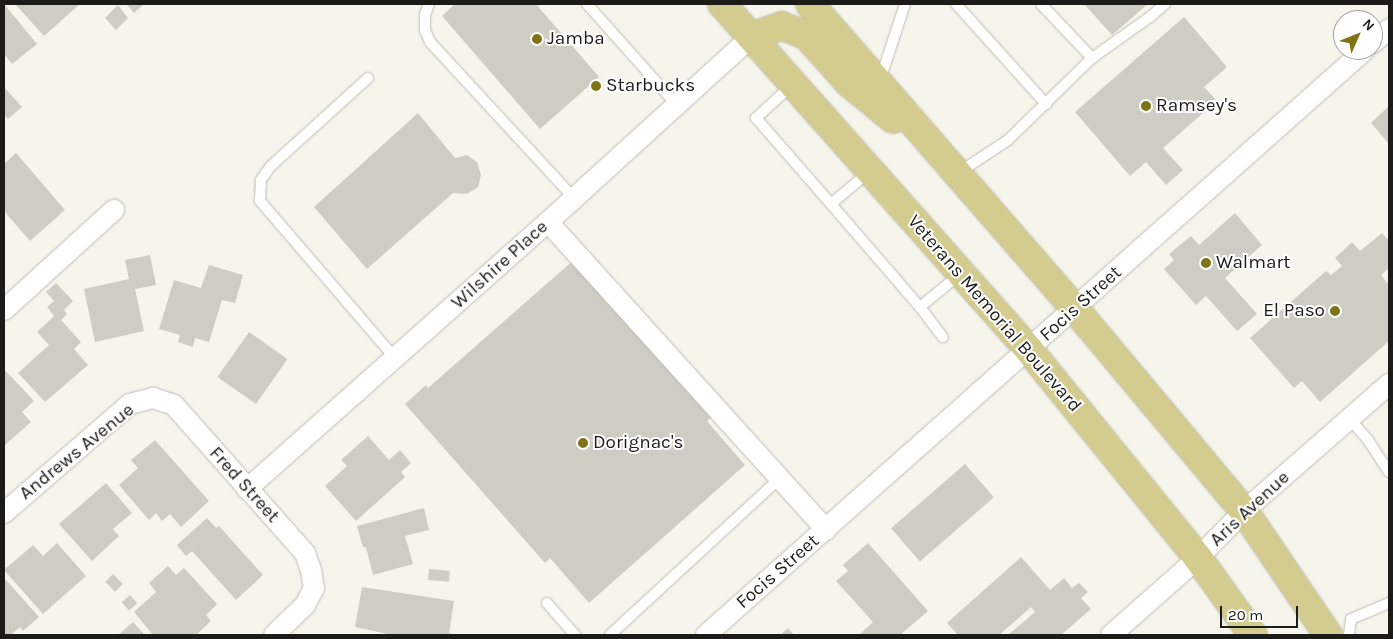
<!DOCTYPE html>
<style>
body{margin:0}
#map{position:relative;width:1393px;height:639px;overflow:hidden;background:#f6f5eb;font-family:Karla,sans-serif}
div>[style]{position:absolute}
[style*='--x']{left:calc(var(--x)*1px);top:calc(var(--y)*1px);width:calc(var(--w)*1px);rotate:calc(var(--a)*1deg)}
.building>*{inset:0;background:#cecdc3;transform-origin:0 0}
.roads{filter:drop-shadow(0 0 1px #bebcb3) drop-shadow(0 0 1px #bebcb3)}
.service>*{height:10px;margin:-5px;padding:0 5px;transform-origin:5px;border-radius:5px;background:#fff}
.minor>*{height:20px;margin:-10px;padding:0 10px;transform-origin:10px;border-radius:10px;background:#fff}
.primary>*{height:28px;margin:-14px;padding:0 14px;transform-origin:14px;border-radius:14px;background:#d4cc8f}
.dots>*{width:14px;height:14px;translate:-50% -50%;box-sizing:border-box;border:2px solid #fff;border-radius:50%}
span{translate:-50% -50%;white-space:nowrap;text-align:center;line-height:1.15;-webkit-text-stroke:4px #fff;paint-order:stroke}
.poi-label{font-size:19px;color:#1b1b18}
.left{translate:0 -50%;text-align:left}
.right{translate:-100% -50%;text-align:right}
.street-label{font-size:19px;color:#1b1b18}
.frame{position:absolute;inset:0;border:5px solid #1b1b18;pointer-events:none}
.north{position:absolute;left:1333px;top:10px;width:50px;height:50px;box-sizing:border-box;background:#fff;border:1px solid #a4a4a3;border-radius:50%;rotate:46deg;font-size:14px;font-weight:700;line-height:20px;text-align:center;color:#1b1b18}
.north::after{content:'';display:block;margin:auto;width:18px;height:22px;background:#807315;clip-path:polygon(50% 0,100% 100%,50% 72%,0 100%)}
.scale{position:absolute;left:1220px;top:606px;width:78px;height:22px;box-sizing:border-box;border:2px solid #1b1b18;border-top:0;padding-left:6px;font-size:15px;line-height:18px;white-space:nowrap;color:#1b1b18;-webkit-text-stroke:4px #fff;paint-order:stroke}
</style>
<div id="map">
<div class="building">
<i style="clip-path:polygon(4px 4px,37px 44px,12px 64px,4px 54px)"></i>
<i style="clip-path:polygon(15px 4px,80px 4px,44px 36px)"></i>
<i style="clip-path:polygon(126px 4px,142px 4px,143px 5px,134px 13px)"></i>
<i style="clip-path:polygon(455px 4px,536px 4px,599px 77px,540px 129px,442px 16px)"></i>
<i style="clip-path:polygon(1084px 4px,1148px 4px,1112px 35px)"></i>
<i style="clip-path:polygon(118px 5px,128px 18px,116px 30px,105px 18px)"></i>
<i style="clip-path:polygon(1184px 17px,1227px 67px,1204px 87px,1217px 101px,1163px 148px,1183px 170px,1166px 185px,1146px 162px,1130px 176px,1075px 112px)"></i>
<i style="clip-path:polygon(4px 87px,22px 107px,8px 119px,4px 115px)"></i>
<i style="clip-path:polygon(1389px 106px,1389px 144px,1371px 123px)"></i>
<i style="clip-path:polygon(418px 113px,455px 158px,467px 155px,477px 162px,481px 175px,478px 187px,467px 194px,453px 193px,367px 269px,314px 207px)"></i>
<i style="clip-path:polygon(16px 153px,65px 210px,30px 241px,4px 211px,4px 164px)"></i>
<i style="clip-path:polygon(1235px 213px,1262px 245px,1225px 278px,1257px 314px,1237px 331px,1206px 296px,1196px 305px,1164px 269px,1174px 260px,1169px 254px,1191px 236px,1199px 245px)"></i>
<i style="clip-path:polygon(1382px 233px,1389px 241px,1389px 268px,1381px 275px,1389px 285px,1389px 341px,1320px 402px,1302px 381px,1294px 388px,1250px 338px,1326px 271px,1331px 275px,1342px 266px,1335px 258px,1352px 242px,1360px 251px)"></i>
<i style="clip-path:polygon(150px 255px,156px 285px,135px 289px,144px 331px,95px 342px,84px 289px,129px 279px,125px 260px)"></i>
<i style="clip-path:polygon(576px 258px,714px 415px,707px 421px,745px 465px,589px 603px,550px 558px,545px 563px,405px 404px,426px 385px,428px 388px)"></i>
<i style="clip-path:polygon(209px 265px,243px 275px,235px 303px,222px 300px,209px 342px,195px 338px,193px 347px,178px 342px,180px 335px,159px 329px,174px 280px,201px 288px)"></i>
<i style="clip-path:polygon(56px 283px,73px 301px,64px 310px,67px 314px,61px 320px,81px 342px,74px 349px,88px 365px,45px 402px,18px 373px,49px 345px,37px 332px,54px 316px,47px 307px,54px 301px,46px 292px)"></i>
<i style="left:249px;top:332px;width:47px;height:55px;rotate:35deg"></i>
<i style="clip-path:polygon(4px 369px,34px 401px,22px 412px,31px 422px,4px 446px)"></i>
<i style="clip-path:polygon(368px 436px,389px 460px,400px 450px,411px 463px,401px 472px,405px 477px,356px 521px,325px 486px,347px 466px,341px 460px)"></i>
<i style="clip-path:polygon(155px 440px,209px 501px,181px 527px,170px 514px,162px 521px,156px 513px,149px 520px,119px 485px,138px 468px,131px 460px)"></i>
<i style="left:965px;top:464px;width:44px;height:98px;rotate:49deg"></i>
<i style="clip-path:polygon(106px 483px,132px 513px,113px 529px,119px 536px,92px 561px,59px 524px)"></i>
<i style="clip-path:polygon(424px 508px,429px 530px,405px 536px,413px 564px,373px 575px,366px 547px,363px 547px,357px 526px)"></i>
<i style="clip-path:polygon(207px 518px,216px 528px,219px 526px,263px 575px,236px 600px,192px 551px,186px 556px,177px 545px)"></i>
<i style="clip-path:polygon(57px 543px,86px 576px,43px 614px,4px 570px,33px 545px,43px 556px)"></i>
<i style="clip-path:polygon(868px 543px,928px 611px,900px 635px,859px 635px,873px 622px,836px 581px,848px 571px,843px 565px)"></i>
<i style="clip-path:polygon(1021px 557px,1050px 590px,1064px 578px,1072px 588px,1079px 583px,1088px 592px,1081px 598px,1091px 609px,1061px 635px,1008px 635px,1035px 612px,1031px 607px,999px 635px,958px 635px,947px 623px)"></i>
<i style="clip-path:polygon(168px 566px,176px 575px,184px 568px,217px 604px,206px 615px,211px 621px,196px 635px,153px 635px,134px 612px,156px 592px,149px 583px)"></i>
<i style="left:429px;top:569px;width:21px;height:11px;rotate:5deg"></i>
<i style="left:113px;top:574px;width:14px;height:11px;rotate:45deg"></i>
<i style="clip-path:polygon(6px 580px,39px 617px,23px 631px,20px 627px,11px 635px,4px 635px,4px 582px)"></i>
<i style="clip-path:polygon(362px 587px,454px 601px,449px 633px,459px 635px,392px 635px,355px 627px)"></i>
<i style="left:130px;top:595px;width:11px;height:11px;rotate:49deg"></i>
<i style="clip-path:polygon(133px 622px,145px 635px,118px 635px)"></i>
<i style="clip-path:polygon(788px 628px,794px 635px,780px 635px)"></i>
</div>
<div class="roads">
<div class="service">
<i style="--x:429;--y:4;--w:12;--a:110"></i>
<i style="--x:425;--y:15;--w:15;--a:90"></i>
<i style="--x:425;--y:30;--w:13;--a:67"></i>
<i style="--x:430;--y:42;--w:212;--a:47.3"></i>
<i style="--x:587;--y:4;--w:134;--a:48.3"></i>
<i style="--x:956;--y:4;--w:135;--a:48"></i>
<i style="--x:1092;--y:58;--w:71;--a:-35.3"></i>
<i style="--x:1150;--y:17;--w:20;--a:-41"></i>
<i style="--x:368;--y:78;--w:132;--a:137.8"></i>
<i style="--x:270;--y:167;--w:16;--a:125"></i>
<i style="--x:261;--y:180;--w:21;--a:93"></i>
<i style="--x:260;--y:201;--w:207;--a:49.3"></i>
<i style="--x:880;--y:80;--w:80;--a:-71.8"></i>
<i style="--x:792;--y:85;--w:49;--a:137.5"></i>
<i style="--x:756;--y:118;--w:114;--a:48.9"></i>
<i style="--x:831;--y:204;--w:51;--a:-40.2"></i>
<i style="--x:958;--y:173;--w:60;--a:-33.4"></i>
<i style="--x:1008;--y:140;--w:117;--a:-44.3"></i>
<i style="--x:1092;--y:58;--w:74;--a:-133.4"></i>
<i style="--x:831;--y:204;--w:136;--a:49.2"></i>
<i style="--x:920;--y:307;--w:38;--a:53"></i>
<i style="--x:920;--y:307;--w:52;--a:-39.5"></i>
<i style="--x:1349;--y:418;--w:29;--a:49"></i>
<i style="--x:1368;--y:440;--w:38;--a:57"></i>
<i style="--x:547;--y:603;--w:43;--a:48.8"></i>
<i style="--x:610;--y:635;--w:230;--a:-42.7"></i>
<i style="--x:1349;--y:635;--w:16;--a:-83"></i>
<i style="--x:1351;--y:619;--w:41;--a:-22.8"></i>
</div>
<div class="minor">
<i style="--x:1373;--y:43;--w:21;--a:-41"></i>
<i style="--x:548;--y:222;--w:415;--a:47.9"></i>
<i style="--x:4;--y:310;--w:149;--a:-42.3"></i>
<i style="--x:247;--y:489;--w:402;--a:-41.6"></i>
<i style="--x:548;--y:222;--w:275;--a:-42.3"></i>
<i style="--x:4;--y:513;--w:167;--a:-40.9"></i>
<i style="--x:130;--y:404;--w:24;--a:-15"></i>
<i style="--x:153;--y:398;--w:22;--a:18"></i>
<i style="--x:174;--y:405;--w:198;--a:48.5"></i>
<i style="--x:305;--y:553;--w:18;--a:71"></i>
<i style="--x:311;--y:570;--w:18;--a:81"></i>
<i style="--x:314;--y:588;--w:19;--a:118"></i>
<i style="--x:305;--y:605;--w:43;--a:135.9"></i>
<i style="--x:706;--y:635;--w:881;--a:-41.6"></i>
<i style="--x:1111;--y:635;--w:116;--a:-41.5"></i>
<i style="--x:1198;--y:558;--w:66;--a:-45.6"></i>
<i style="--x:1244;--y:511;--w:193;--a:-41.2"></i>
</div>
<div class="primary">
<i style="--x:722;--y:4;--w:463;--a:48.4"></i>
<i style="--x:1029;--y:350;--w:268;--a:50.9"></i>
<i style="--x:1198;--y:558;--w:95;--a:54.5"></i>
<i style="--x:810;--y:4;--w:404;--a:49"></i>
<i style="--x:1075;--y:309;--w:263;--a:50.1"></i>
<i style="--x:1244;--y:511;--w:150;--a:55.9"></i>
<i style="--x:751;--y:37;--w:33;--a:-20"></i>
<i style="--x:782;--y:26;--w:26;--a:21"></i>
<i style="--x:806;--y:35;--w:64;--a:48.1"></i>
<i style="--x:849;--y:83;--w:57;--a:39.3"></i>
</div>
</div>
<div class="dots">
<i style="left:537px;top:39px;background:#807315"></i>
<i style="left:596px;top:86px;background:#807315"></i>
<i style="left:1146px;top:106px;background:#807315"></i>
<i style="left:1206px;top:263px;background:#807315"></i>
<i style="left:1335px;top:311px;background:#807315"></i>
<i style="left:583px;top:443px;background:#807315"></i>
</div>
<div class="poi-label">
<span class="left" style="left:547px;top:39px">Jamba</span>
<span class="left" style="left:606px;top:86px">Starbucks</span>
<span class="left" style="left:1156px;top:106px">Ramsey's</span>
<span class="left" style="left:1216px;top:263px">Walmart</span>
<span class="right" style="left:1325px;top:311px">El Paso</span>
<span class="left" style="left:593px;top:443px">Dorignac's</span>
</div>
<div class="street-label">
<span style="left:500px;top:265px;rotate:-42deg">Wilshire Place</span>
<span style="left:1081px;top:304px;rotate:-42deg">Focis Street</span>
<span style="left:994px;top:314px;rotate:49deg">Veterans Memorial Boulevard</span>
<span style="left:77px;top:452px;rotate:-39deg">Andrews Avenue</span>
<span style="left:244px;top:485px;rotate:48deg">Fred Street</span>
<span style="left:1250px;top:509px;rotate:-43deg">Aris Avenue</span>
<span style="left:778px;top:572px;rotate:-41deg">Focis Street</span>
</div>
<div class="frame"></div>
<div class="north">N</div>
<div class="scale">20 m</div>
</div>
